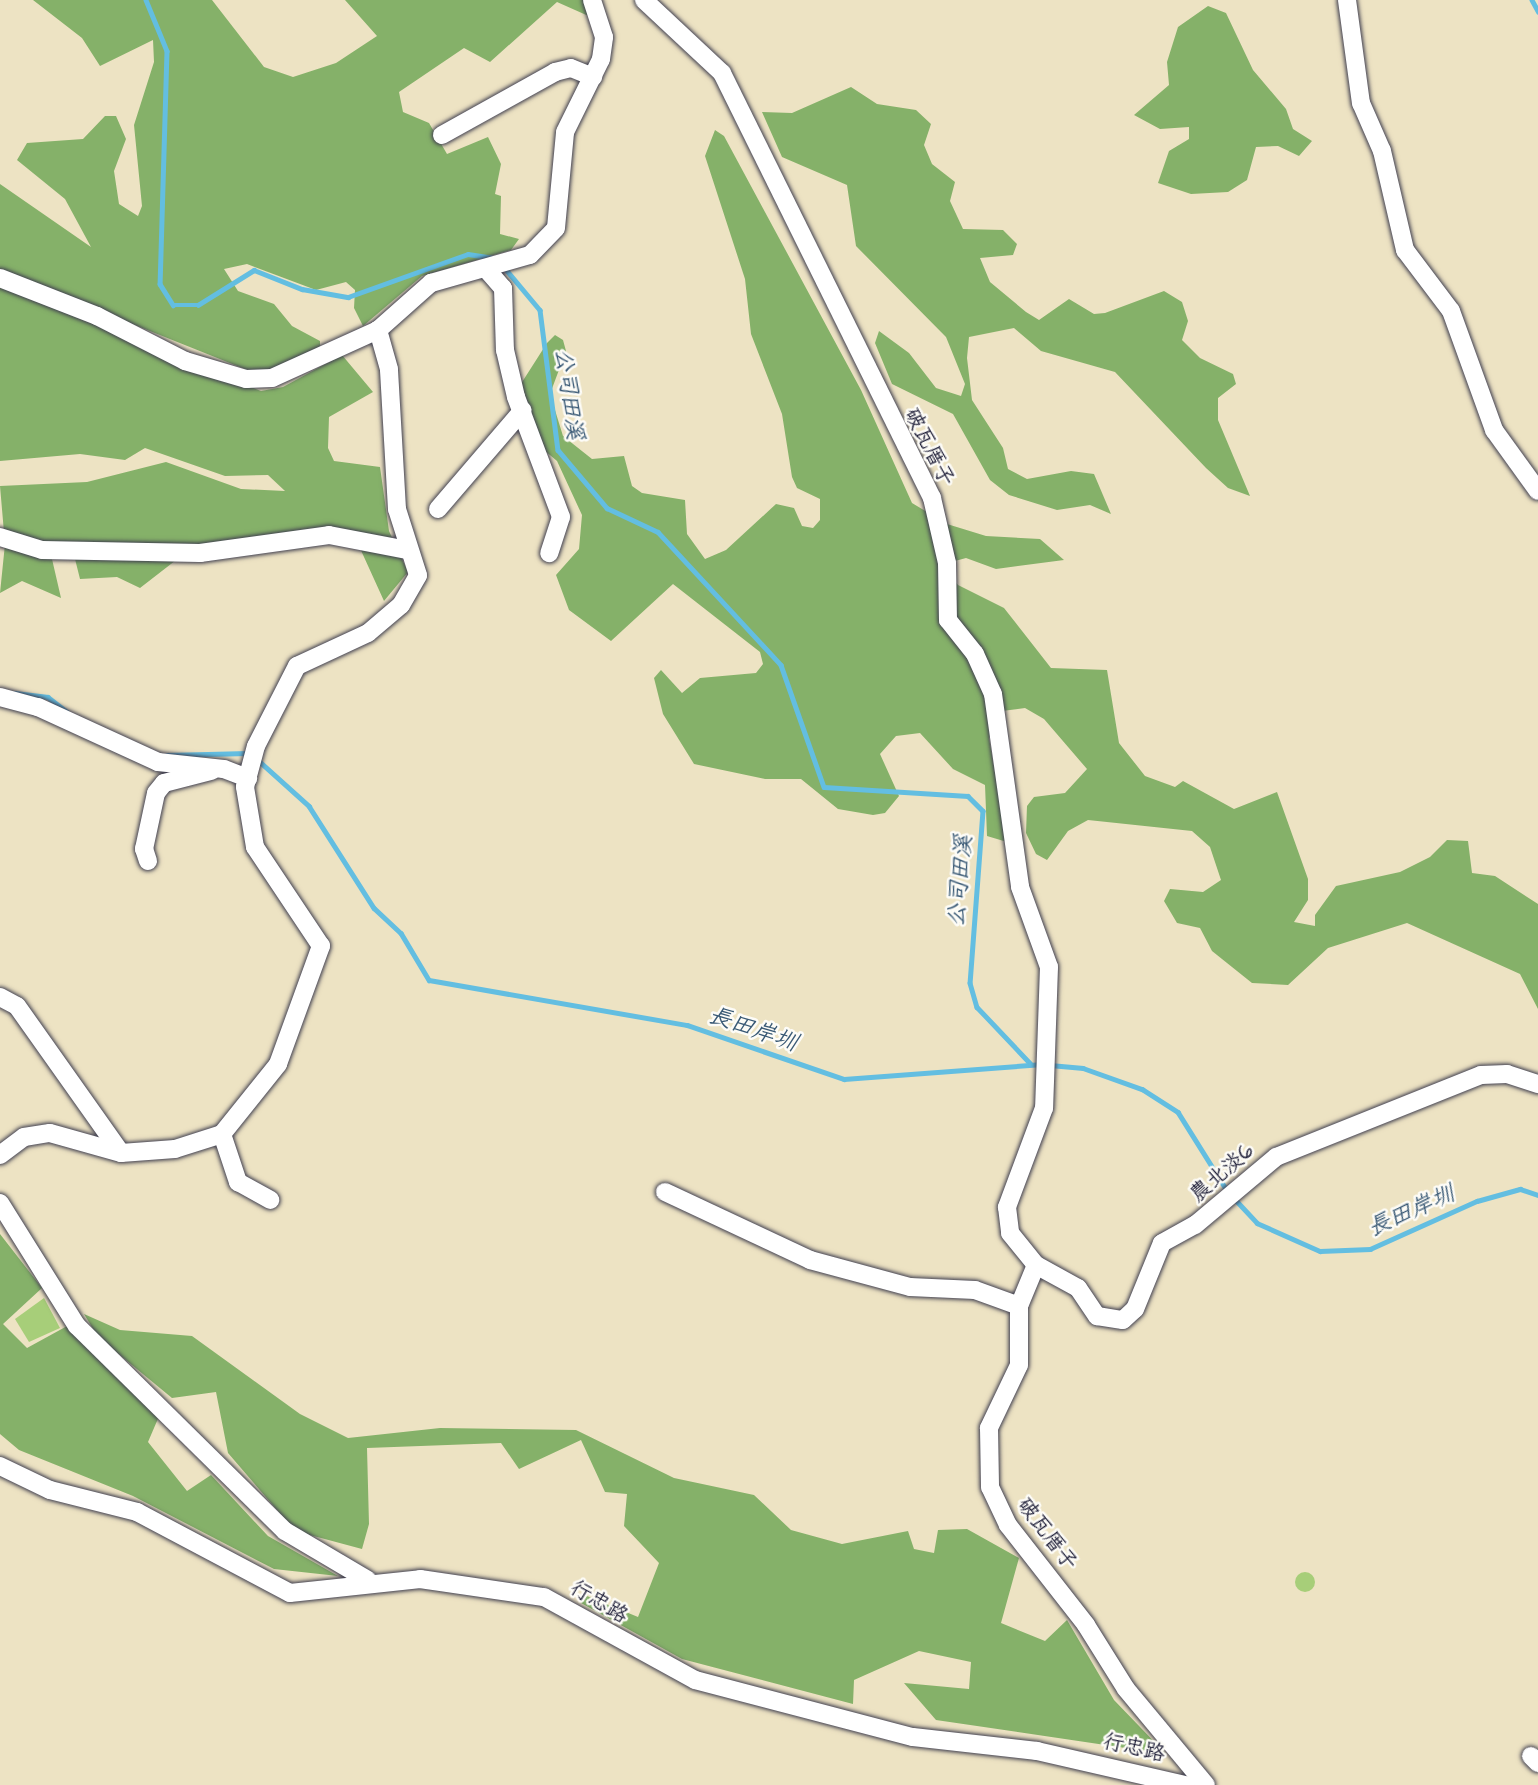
<!DOCTYPE html>
<meta charset="utf-8">
<style>
body{margin:0}
#map{position:relative;width:1538px;height:1785px;overflow:hidden;background:#ede3c3;font-family:"Architects Daughter","LXGW WenKai TC",sans-serif}
div>[style]{position:absolute}
[style*='--x']{left:calc(var(--x)*1px);top:calc(var(--y)*1px);width:calc(var(--w)*1px);rotate:calc(var(--a)*1deg)}
.green>*{inset:0;background:#a7ce79}
.round{border-radius:50%}
.forest>*{inset:0;background:#85b169}
.stream>*{height:4.5px;margin:-2.25px;padding:0 2.25px;transform-origin:2.25px;border-radius:2.25px;background:#63bee1}
.roads{filter:drop-shadow(0 0 2px #403f4f) drop-shadow(0 0 2px #403f4f)}
.minor>*{height:18px;margin:-9px;padding:0 9px;transform-origin:9px;border-radius:9px;background:#fff}
span{translate:-50% -50%;white-space:nowrap;text-align:center;line-height:1.15;-webkit-text-stroke:5px #fdfcf7;paint-order:stroke}
.street-label{font-size:21px;color:#22223b}
.water-label{font-size:23px;color:#395975;font-style:italic}
</style>
<div id="map">
<div class="green">
<i style="clip-path:polygon(44px 1298px,60px 1328px,29px 1342px,15px 1319px)"></i>
<i class="round" style="left:1295px;top:1572px;width:20px;height:20px"></i>
</div>
<div class="forest">
<i style="clip-path:polygon(33px 0,212px 0,264px 67px,293px 77px,336px 63px,377px 36px,345px 0,586px 0,593px 18px,557px 2px,490px 62px,464px 48px,399px 92px,403px 112px,429px 123px,447px 154px,488px 137px,501px 164px,495px 194px,501px 196px,500px 234px,519px 239px,511px 250px,422px 276px,363px 326px,354px 308px,355px 290px,346px 282px,316px 290px,247px 264px,224px 269px,238px 291px,274px 304px,292px 326px,320px 341px,320px 351px,260px 375px,0 271px,0 184px,91px 247px,65px 199px,17px 160px,27px 143px,83px 139px,105px 116px,116px 116px,126px 139px,114px 171px,119px 204px,138px 216px,142px 206px,134px 125px,154px 62px,153px 40px,100px 66px,82px 38px)"></i>
<i style="clip-path:polygon(1208px 6px,1226px 13px,1253px 70px,1286px 109px,1293px 129px,1312px 141px,1299px 156px,1278px 146px,1256px 147px,1247px 180px,1228px 192px,1191px 194px,1158px 183px,1169px 151px,1189px 139px,1189px 127px,1160px 129px,1134px 115px,1169px 85px,1167px 62px,1178px 27px)"></i>
<i style="clip-path:polygon(851px 87px,877px 104px,916px 110px,931px 124px,924px 145px,932px 164px,955px 182px,950px 201px,963px 229px,1003px 230px,1017px 244px,1013px 255px,980px 258px,990px 282px,1026px 312px,1039px 320px,1069px 299px,1094px 314px,1105px 313px,1164px 291px,1182px 302px,1188px 321px,1182px 340px,1200px 358px,1233px 374px,1236px 384px,1218px 398px,1218px 420px,1250px 496px,1228px 488px,1206px 468px,1115px 372px,1041px 351px,1014px 328px,969px 337px,967px 358px,972px 400px,1003px 448px,1008px 469px,1027px 479px,1071px 471px,1094px 474px,1111px 514px,1090px 505px,1057px 510px,1009px 495px,990px 480px,953px 414px,892px 384px,875px 343px,879px 331px,909px 353px,936px 388px,961px 396px,965px 384px,946px 337px,856px 246px,847px 185px,782px 157px,762px 112px,792px 113px)"></i>
<i style="clip-path:polygon(715px 130px,724px 136px,861px 390px,912px 503px,947px 524px,986px 536px,1040px 539px,1064px 560px,996px 569px,966px 558px,955px 561px,951px 576px,958px 585px,1004px 608px,1051px 668px,1107px 670px,1119px 743px,1145px 776px,1175px 787px,1183px 781px,1234px 809px,1277px 792px,1308px 879px,1308px 900px,1294px 922px,1315px 926px,1315px 915px,1336px 886px,1400px 872px,1430px 857px,1447px 840px,1468px 841px,1472px 873px,1495px 876px,1538px 904px,1538px 1009px,1520px 974px,1407px 923px,1328px 948px,1288px 985px,1252px 983px,1212px 951px,1200px 928px,1177px 923px,1164px 901px,1170px 889px,1203px 892px,1221px 880px,1210px 847px,1192px 831px,1088px 820px,1068px 831px,1047px 860px,1036px 854px,1026px 833px,1027px 806px,1034px 797px,1065px 793px,1087px 769px,1044px 719px,1025px 708px,1002px 711px,989px 738px,1007px 842px,987px 836px,985px 785px,953px 769px,920px 733px,896px 736px,880px 754px,899px 796px,885px 813px,873px 815px,838px 809px,801px 779px,765px 779px,694px 764px,663px 714px,654px 678px,661px 670px,682px 693px,700px 678px,756px 673px,763px 664px,760px 652px,673px 584px,611px 641px,569px 610px,556px 575px,579px 549px,582px 515px,557px 461px,531px 439px,517px 390px,547px 343px,555px 335px,563px 340px,566px 351px,550px 394px,563px 436px,592px 459px,624px 456px,632px 486px,642px 493px,685px 500px,687px 534px,705px 559px,726px 550px,776px 504px,794px 508px,802px 526px,813px 528px,820px 520px,820px 499px,797px 488px,792px 477px,782px 414px,751px 334px,745px 279px,705px 156px)"></i>
<i style="clip-path:polygon(0 287px,261px 391px,283px 387px,342px 355px,373px 392px,329px 417px,328px 448px,334px 461px,380px 467px,389px 531px,408px 572px,384px 601px,359px 546px,339px 542px,180px 557px,140px 588px,117px 577px,80px 579px,75px 559px,52px 559px,61px 598px,22px 581px,0 593px,5px 544px,0 486px,87px 482px,166px 462px,241px 489px,285px 491px,268px 475px,225px 476px,145px 448px,125px 460px,80px 454px,0 461px)"></i>
<i style="clip-path:polygon(0 1234px,42px 1288px,3px 1324px,27px 1348px,69px 1325px,160px 1414px,148px 1442px,187px 1491px,211px 1475px,268px 1536px,338px 1576px,274px 1569px,133px 1496px,19px 1450px,0 1434px)"></i>
<i style="clip-path:polygon(84px 1314px,120px 1330px,192px 1336px,300px 1414px,348px 1438px,440px 1428px,576px 1430px,674px 1478px,754px 1495px,791px 1530px,842px 1544px,908px 1531px,914px 1549px,934px 1553px,938px 1530px,967px 1529px,1019px 1558px,1001px 1623px,1045px 1641px,1067px 1620px,1114px 1700px,1166px 1754px,936px 1720px,904px 1683px,969px 1689px,971px 1662px,919px 1651px,854px 1680px,853px 1704px,682px 1659px,581px 1603px,587px 1596px,638px 1617px,659px 1563px,624px 1526px,627px 1494px,605px 1492px,581px 1440px,519px 1469px,501px 1443px,367px 1448px,369px 1524px,362px 1549px,295px 1531px,228px 1453px,216px 1392px,172px 1398px,98px 1337px)"></i>
</div>
<div class="stream">
<i style="--x:146;--y:0;--w:55;--a:67.6"></i>
<i style="--x:167;--y:51;--w:233;--a:91.7"></i>
<i style="--x:160;--y:284;--w:25;--a:58"></i>
<i style="--x:173;--y:305;--w:25;--a:0"></i>
<i style="--x:198;--y:305;--w:66;--a:-32"></i>
<i style="--x:254;--y:270;--w:52;--a:21.6"></i>
<i style="--x:302;--y:289;--w:47;--a:9.9"></i>
<i style="--x:348;--y:297;--w:127;--a:-19.7"></i>
<i style="--x:468;--y:254;--w:24;--a:9"></i>
<i style="--x:1532;--y:0;--w:13;--a:61"></i>
<i style="--x:504;--y:267;--w:56;--a:50.1"></i>
<i style="--x:540;--y:310;--w:141;--a:82.7"></i>
<i style="--x:558;--y:450;--w:76;--a:49.8"></i>
<i style="--x:607;--y:508;--w:56;--a:25.2"></i>
<i style="--x:658;--y:532;--w:181;--a:47.2"></i>
<i style="--x:781;--y:665;--w:129;--a:70.6"></i>
<i style="--x:824;--y:787;--w:144;--a:3.6"></i>
<i style="--x:968;--y:796;--w:21;--a:45"></i>
<i style="--x:983;--y:811;--w:172;--a:94.3"></i>
<i style="--x:970;--y:983;--w:25;--a:74"></i>
<i style="--x:977;--y:1007;--w:77;--a:46.6"></i>
<i style="--x:15;--y:693;--w:33;--a:7"></i>
<i style="--x:48;--y:697;--w:24;--a:38"></i>
<i style="--x:167;--y:755;--w:81;--a:-1.4"></i>
<i style="--x:258;--y:760;--w:69;--a:42"></i>
<i style="--x:309;--y:806;--w:121;--a:57.5"></i>
<i style="--x:374;--y:908;--w:37;--a:43"></i>
<i style="--x:401;--y:933;--w:55;--a:59.2"></i>
<i style="--x:429;--y:980;--w:262;--a:9.9"></i>
<i style="--x:687;--y:1025;--w:166;--a:19"></i>
<i style="--x:844;--y:1079;--w:199;--a:-4.3"></i>
<i style="--x:1050;--y:1065;--w:33;--a:5"></i>
<i style="--x:1083;--y:1068;--w:63;--a:19.6"></i>
<i style="--x:1142;--y:1089;--w:43;--a:32.6"></i>
<i style="--x:1178;--y:1112;--w:94;--a:58"></i>
<i style="--x:1234;--y:1198;--w:34;--a:47"></i>
<i style="--x:1257;--y:1223;--w:69;--a:24"></i>
<i style="--x:1320;--y:1251;--w:50;--a:-2.3"></i>
<i style="--x:1370;--y:1249;--w:117;--a:-24.2"></i>
<i style="--x:1477;--y:1201;--w:45;--a:-15.6"></i>
<i style="--x:1520;--y:1189;--w:19;--a:18"></i>
</div>
<div class="roads">
<div class="minor">
<i style="--x:644;--y:0;--w:107;--a:43.1"></i>
<i style="--x:722;--y:73;--w:474;--a:63.7"></i>
<i style="--x:932;--y:498;--w:67;--a:77"></i>
<i style="--x:947;--y:563;--w:57;--a:89"></i>
<i style="--x:948;--y:620;--w:43;--a:51.5"></i>
<i style="--x:975;--y:654;--w:44;--a:65.8"></i>
<i style="--x:993;--y:694;--w:195;--a:82"></i>
<i style="--x:1020;--y:887;--w:85;--a:70.1"></i>
<i style="--x:1049;--y:967;--w:141;--a:92"></i>
<i style="--x:1044;--y:1108;--w:106;--a:110.5"></i>
<i style="--x:1007;--y:1207;--w:26;--a:83"></i>
<i style="--x:1010;--y:1233;--w:41;--a:50.9"></i>
<i style="--x:1036;--y:1265;--w:44;--a:112.5"></i>
<i style="--x:1019;--y:1306;--w:59;--a:90"></i>
<i style="--x:1019;--y:1365;--w:70;--a:115.5"></i>
<i style="--x:989;--y:1428;--w:59;--a:89"></i>
<i style="--x:990;--y:1487;--w:42;--a:64.7"></i>
<i style="--x:1008;--y:1525;--w:127;--a:52"></i>
<i style="--x:1086;--y:1625;--w:75;--a:58"></i>
<i style="--x:1126;--y:1689;--w:125;--a:50.2"></i>
<i style="--x:1347;--y:0;--w:104;--a:82.3"></i>
<i style="--x:1361;--y:103;--w:52;--a:66.4"></i>
<i style="--x:1382;--y:151;--w:102;--a:76.9"></i>
<i style="--x:1405;--y:250;--w:76;--a:53"></i>
<i style="--x:1451;--y:311;--w:127;--a:70.1"></i>
<i style="--x:1494;--y:430;--w:75;--a:54.2"></i>
<i style="--x:442;--y:135;--w:129;--a:-29.1"></i>
<i style="--x:555;--y:72;--w:16;--a:-14"></i>
<i style="--x:571;--y:68;--w:24;--a:22"></i>
<i style="--x:488;--y:271;--w:23;--a:49"></i>
<i style="--x:503;--y:288;--w:62;--a:88.2"></i>
<i style="--x:505;--y:350;--w:48;--a:76.8"></i>
<i style="--x:516;--y:397;--w:128;--a:69.4"></i>
<i style="--x:561;--y:517;--w:38;--a:108"></i>
<i style="--x:0;--y:278;--w:104;--a:21.4"></i>
<i style="--x:97;--y:316;--w:99;--a:27.1"></i>
<i style="--x:185;--y:361;--w:64;--a:16.4"></i>
<i style="--x:246;--y:379;--w:26;--a:-2"></i>
<i style="--x:272;--y:378;--w:116;--a:-24.4"></i>
<i style="--x:438;--y:509;--w:130;--a:-49.4"></i>
<i style="--x:0;--y:537;--w:44;--a:17.2"></i>
<i style="--x:42;--y:550;--w:158;--a:1.1"></i>
<i style="--x:200;--y:553;--w:130;--a:-7.9"></i>
<i style="--x:329;--y:535;--w:79;--a:10.9"></i>
<i style="--x:0;--y:697;--w:39;--a:15"></i>
<i style="--x:38;--y:707;--w:132;--a:24.6"></i>
<i style="--x:158;--y:762;--w:66;--a:6.1"></i>
<i style="--x:224;--y:769;--w:26;--a:21"></i>
<i style="--x:148;--y:861;--w:13;--a:-108"></i>
<i style="--x:144;--y:849;--w:57;--a:-77.9"></i>
<i style="--x:156;--y:793;--w:13;--a:-51"></i>
<i style="--x:164;--y:783;--w:49;--a:-14.3"></i>
<i style="--x:0;--y:997;--w:19;--a:28"></i>
<i style="--x:17;--y:1006;--w:180;--a:54.7"></i>
<i style="--x:222;--y:1134;--w:51;--a:71.6"></i>
<i style="--x:238;--y:1182;--w:37;--a:29"></i>
<i style="--x:0;--y:1155;--w:30;--a:-37"></i>
<i style="--x:24;--y:1137;--w:26;--a:-9"></i>
<i style="--x:50;--y:1133;--w:74;--a:15.7"></i>
<i style="--x:121;--y:1153;--w:54;--a:-4.2"></i>
<i style="--x:175;--y:1149;--w:49;--a:-17.7"></i>
<i style="--x:222;--y:1134;--w:90;--a:-51.3"></i>
<i style="--x:278;--y:1064;--w:126;--a:-70"></i>
<i style="--x:321;--y:946;--w:119;--a:-123.7"></i>
<i style="--x:255;--y:847;--w:61;--a:-99.5"></i>
<i style="--x:245;--y:787;--w:42;--a:-75"></i>
<i style="--x:256;--y:746;--w:90;--a:-62.9"></i>
<i style="--x:297;--y:666;--w:78;--a:-24.9"></i>
<i style="--x:368;--y:633;--w:43;--a:-40.3"></i>
<i style="--x:401;--y:605;--w:34;--a:-60"></i>
<i style="--x:418;--y:575;--w:69;--a:-107.7"></i>
<i style="--x:397;--y:509;--w:140;--a:-93.3"></i>
<i style="--x:389;--y:369;--w:41;--a:-105.8"></i>
<i style="--x:378;--y:330;--w:71;--a:-41.6"></i>
<i style="--x:431;--y:283;--w:103;--a:-15.8"></i>
<i style="--x:530;--y:255;--w:37;--a:-46"></i>
<i style="--x:556;--y:228;--w:96;--a:-84.6"></i>
<i style="--x:565;--y:132;--w:81;--a:-63.7"></i>
<i style="--x:601;--y:59;--w:22;--a:-82"></i>
<i style="--x:604;--y:37;--w:39;--a:-108"></i>
<i style="--x:665;--y:1192;--w:160;--a:25.1"></i>
<i style="--x:810;--y:1260;--w:104;--a:15.1"></i>
<i style="--x:910;--y:1287;--w:65;--a:2.6"></i>
<i style="--x:975;--y:1290;--w:47;--a:20"></i>
<i style="--x:0;--y:1203;--w:145;--a:58"></i>
<i style="--x:77;--y:1326;--w:292;--a:44.6"></i>
<i style="--x:285;--y:1531;--w:96;--a:30.6"></i>
<i style="--x:1036;--y:1265;--w:48;--a:28.7"></i>
<i style="--x:1078;--y:1288;--w:34;--a:56"></i>
<i style="--x:1097;--y:1316;--w:26;--a:9"></i>
<i style="--x:1123;--y:1320;--w:16;--a:-43"></i>
<i style="--x:1135;--y:1309;--w:71;--a:-67.8"></i>
<i style="--x:1162;--y:1243;--w:38;--a:-29"></i>
<i style="--x:1195;--y:1225;--w:106;--a:-40"></i>
<i style="--x:1276;--y:1157;--w:221;--a:-21.8"></i>
<i style="--x:1481;--y:1075;--w:26;--a:-2"></i>
<i style="--x:1507;--y:1074;--w:33;--a:18"></i>
<i style="--x:0;--y:1466;--w:55;--a:25.6"></i>
<i style="--x:50;--y:1490;--w:90;--a:14.2"></i>
<i style="--x:137;--y:1512;--w:173;--a:27.9"></i>
<i style="--x:290;--y:1593;--w:131;--a:-6.1"></i>
<i style="--x:420;--y:1579;--w:125;--a:8.3"></i>
<i style="--x:544;--y:1597;--w:172;--a:28.8"></i>
<i style="--x:695;--y:1680;--w:225;--a:14.7"></i>
<i style="--x:913;--y:1737;--w:125;--a:6.4"></i>
<i style="--x:1037;--y:1751;--w:153;--a:12.9"></i>
<i style="--x:1531;--y:1756;--w:10;--a:45"></i>
</div>
</div>
<div class="street-label">
<span style="left:929px;top:447px;rotate:63deg">破瓦厝子</span>
<span style="left:1222px;top:1173px;rotate:-41deg">農北淡6</span>
<span style="left:1047px;top:1534px;rotate:53deg">破瓦厝子</span>
<span style="left:599px;top:1602px;rotate:31deg">行忠路</span>
<span style="left:1134px;top:1748px;rotate:13deg">行忠路</span>
</div>
<div class="water-label">
<span style="left:569px;top:394px;rotate:82deg">公司田溪</span>
<span style="left:960px;top:881px;rotate:-85deg">公司田溪</span>
<span style="left:753px;top:1029px;rotate:19deg">長田岸圳</span>
<span style="left:1411px;top:1211px;rotate:-24deg">長田岸圳</span>
</div>
</div>
